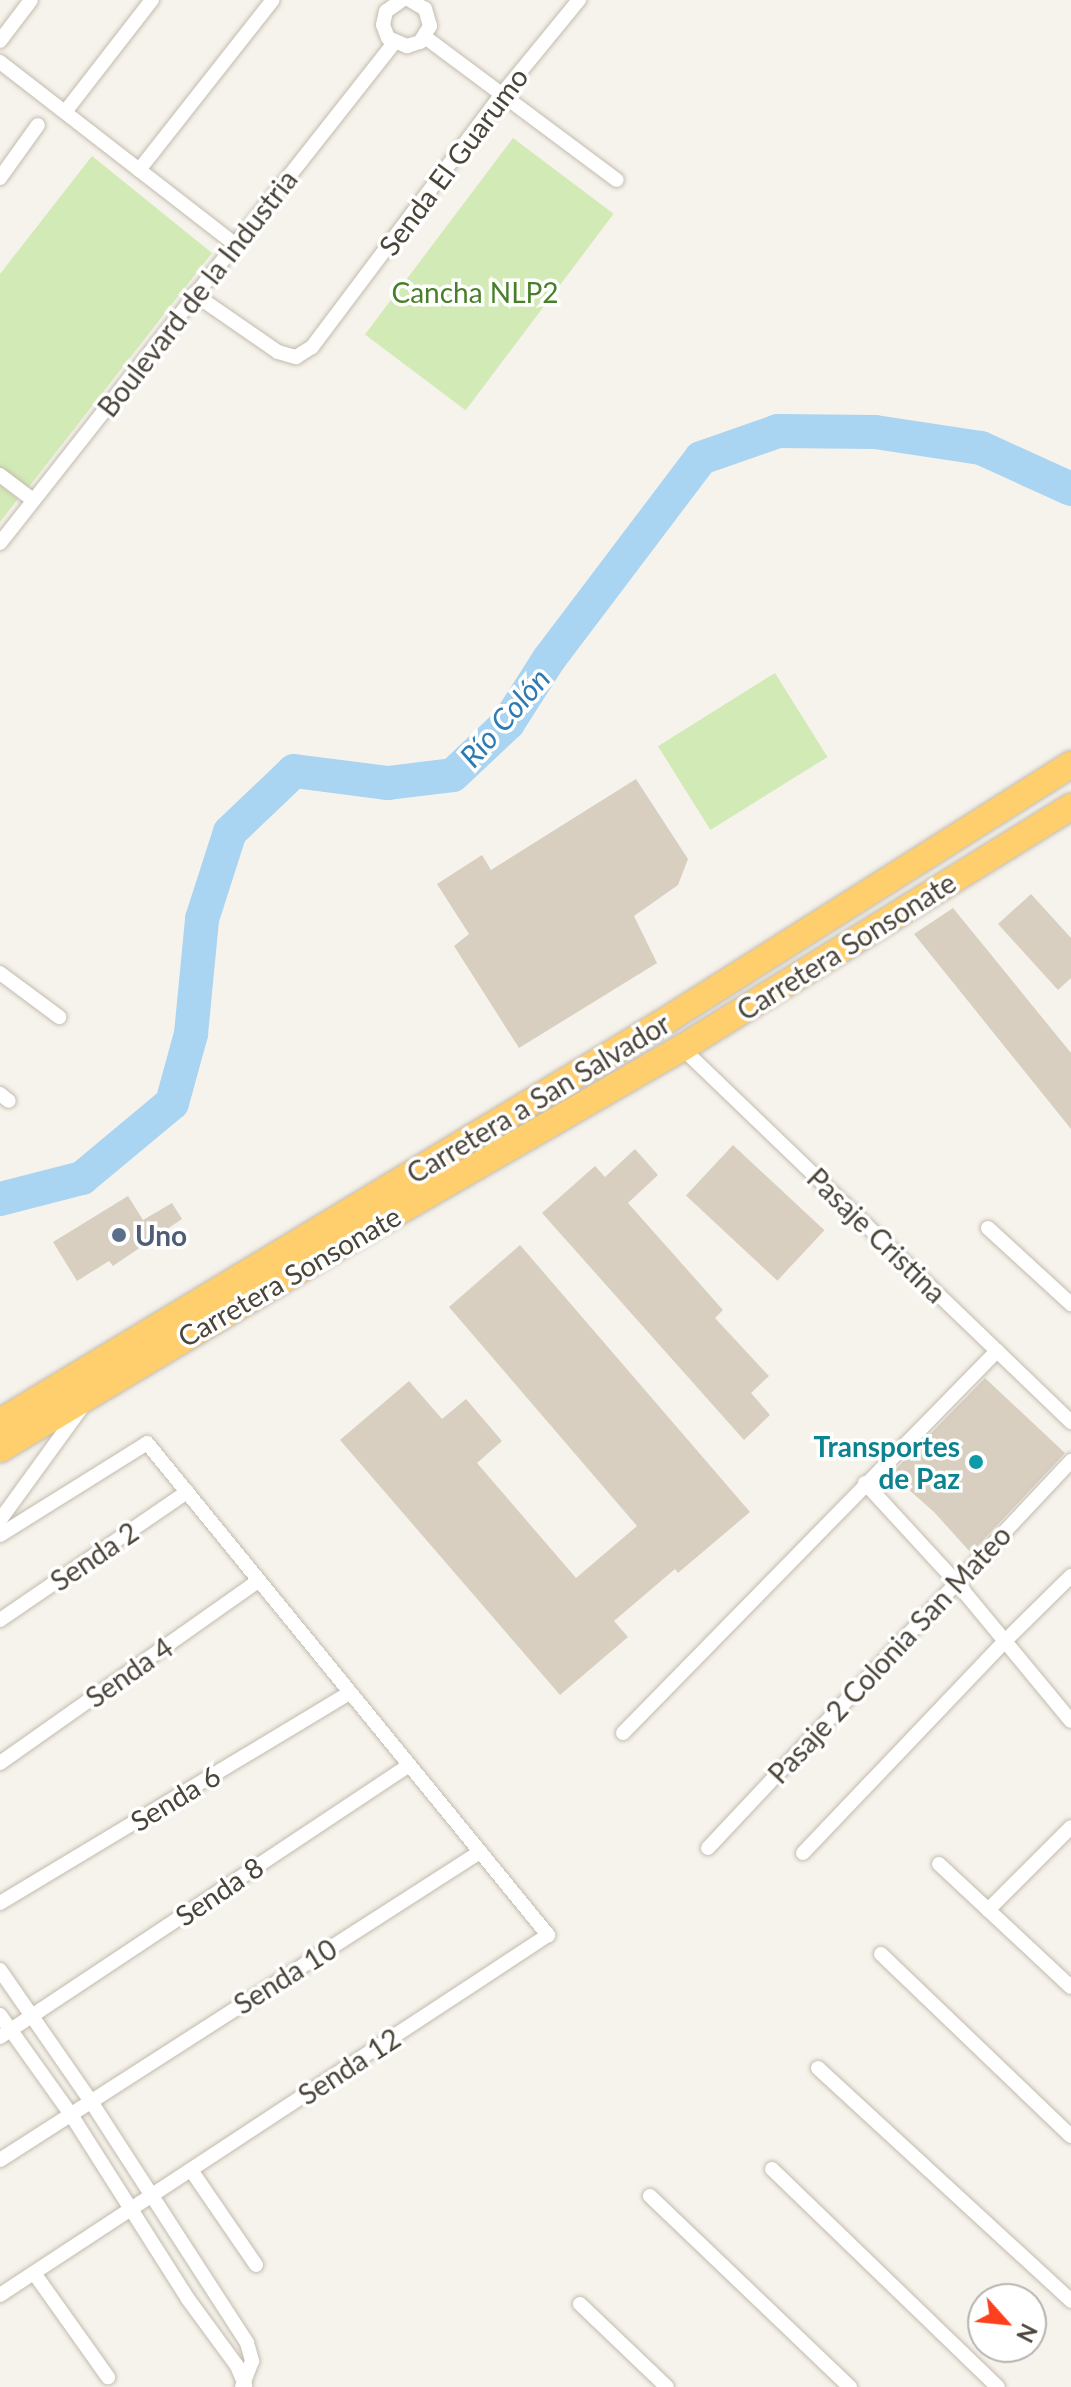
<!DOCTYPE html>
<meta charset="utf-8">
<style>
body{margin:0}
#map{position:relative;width:1071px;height:2387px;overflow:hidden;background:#f6f3ec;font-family:Lato,sans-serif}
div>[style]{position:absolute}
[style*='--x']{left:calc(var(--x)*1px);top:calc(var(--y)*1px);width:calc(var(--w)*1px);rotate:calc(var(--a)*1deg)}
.green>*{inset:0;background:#d2eab5;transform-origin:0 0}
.river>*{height:34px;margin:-17px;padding:0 17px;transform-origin:17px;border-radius:17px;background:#a9d4f2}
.building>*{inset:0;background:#d8cfc1;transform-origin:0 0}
.roads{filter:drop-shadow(0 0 2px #c2bbae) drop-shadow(0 0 2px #c2bbae)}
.street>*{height:14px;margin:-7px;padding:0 7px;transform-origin:7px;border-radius:7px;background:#fff}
.highway>*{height:26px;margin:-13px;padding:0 13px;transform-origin:13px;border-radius:13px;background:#ffcf6e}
.dots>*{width:22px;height:22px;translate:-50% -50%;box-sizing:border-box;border:4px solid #fff;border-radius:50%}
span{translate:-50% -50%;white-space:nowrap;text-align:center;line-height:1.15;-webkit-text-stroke:7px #fff;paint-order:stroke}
.street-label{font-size:28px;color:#4b4439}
.park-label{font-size:28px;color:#4a7f2a}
.service-label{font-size:28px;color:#4e5e75;font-weight:700}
.left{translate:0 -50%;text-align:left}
.culture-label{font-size:28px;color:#0d838f;font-weight:700}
.right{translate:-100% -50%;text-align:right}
.water-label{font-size:30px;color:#2e7ab2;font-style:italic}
.north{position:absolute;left:967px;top:2283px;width:80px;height:80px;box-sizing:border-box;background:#fff;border:2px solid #b7b4b0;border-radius:50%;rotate:117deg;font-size:22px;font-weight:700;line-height:32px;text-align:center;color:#4b4439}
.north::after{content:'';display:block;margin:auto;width:28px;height:36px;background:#fc3f1d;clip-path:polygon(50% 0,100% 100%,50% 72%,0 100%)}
</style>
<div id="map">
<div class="green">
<i style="left:513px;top:138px;width:126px;height:246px;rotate:37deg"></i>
<i style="clip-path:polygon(92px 156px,212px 253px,24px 493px,0 476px,0 274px)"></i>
<i style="clip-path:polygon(0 485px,18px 499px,0 522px)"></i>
<i style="left:775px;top:673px;width:99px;height:138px;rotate:58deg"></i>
</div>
<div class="river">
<i style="--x:0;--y:1199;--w:85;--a:-14.4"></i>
<i style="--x:82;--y:1178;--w:117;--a:-39.8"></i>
<i style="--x:172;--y:1103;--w:72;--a:-74.6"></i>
<i style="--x:191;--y:1034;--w:116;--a:-84.5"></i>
<i style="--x:202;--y:919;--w:91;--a:-72.2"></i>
<i style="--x:230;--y:832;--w:88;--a:-43.6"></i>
<i style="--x:294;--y:771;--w:95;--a:7.3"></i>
<i style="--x:388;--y:783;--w:65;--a:-7"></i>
<i style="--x:453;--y:775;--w:76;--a:-43.4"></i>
<i style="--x:508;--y:723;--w:76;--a:-57.4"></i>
<i style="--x:549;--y:659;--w:252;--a:-52.9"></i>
<i style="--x:701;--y:458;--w:82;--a:-19.3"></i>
<i style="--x:778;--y:431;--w:97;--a:0.6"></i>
<i style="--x:875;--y:432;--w:107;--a:8.6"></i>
<i style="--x:981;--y:448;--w:99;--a:24.5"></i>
</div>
<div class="building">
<i style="clip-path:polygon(636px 779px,688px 859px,678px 885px,634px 916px,657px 963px,519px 1048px,454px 946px,469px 934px,437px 884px,482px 855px,491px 870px)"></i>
<i style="clip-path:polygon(1031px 894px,1071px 938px,1071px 978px,1058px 990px,998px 924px)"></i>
<i style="clip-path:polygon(953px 908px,1071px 1053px,1071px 1129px,914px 934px)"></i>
<i style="left:733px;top:1145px;width:125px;height:69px;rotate:43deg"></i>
<i style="clip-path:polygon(635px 1149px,658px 1175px,628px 1203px,723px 1310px,715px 1318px,769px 1376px,751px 1393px,770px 1415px,744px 1440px,542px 1213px,595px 1166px,605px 1177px)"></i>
<i style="clip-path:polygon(128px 1196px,143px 1220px,172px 1203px,182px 1219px,113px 1266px,109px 1261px,77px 1281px,53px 1242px)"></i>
<i style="clip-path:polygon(520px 1245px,750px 1512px,678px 1573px,675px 1569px,614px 1621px,628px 1637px,560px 1695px,340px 1440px,409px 1381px,442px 1419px,466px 1399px,502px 1441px,477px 1463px,576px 1578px,637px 1526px,449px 1307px)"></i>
<i style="clip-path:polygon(985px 1378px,1065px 1453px,971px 1553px,934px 1512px,891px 1474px)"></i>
</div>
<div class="roads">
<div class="street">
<i style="--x:402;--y:0;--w:19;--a:145"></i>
<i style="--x:386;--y:11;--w:14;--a:102"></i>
<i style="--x:383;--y:25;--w:14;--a:69"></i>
<i style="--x:388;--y:38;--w:21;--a:23"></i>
<i style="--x:407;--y:46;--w:14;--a:-17"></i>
<i style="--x:420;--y:42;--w:19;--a:-58"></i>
<i style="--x:430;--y:26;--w:18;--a:-106"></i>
<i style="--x:425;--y:9;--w:17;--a:-149"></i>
<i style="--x:425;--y:37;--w:239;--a:36.7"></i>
<i style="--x:0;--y:41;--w:51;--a:-52.9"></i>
<i style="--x:0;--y:62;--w:297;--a:37.8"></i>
<i style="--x:65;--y:112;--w:142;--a:-52.2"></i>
<i style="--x:139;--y:170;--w:216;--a:-51.8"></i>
<i style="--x:0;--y:178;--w:65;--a:-54.4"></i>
<i style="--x:194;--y:294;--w:102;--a:34.6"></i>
<i style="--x:278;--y:352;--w:19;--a:16"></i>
<i style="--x:296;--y:357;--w:19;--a:-32"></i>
<i style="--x:312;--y:347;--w:316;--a:-53.1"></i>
<i style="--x:502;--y:94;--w:122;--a:-50.7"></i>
<i style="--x:0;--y:475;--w:41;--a:37.1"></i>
<i style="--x:0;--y:543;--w:637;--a:-51.76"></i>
<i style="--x:0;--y:973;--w:74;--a:36.7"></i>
<i style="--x:682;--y:1048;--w:540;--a:43.87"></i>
<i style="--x:0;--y:1094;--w:11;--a:38"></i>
<i style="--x:988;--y:1228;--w:113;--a:42.5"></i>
<i style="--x:865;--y:1483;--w:134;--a:47.4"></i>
<i style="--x:956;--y:1582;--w:180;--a:50.4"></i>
<i style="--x:0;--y:1520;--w:140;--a:-54"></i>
<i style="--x:0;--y:1535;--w:173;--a:-32"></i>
<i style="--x:147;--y:1443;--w:635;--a:50.82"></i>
<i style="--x:548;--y:1935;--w:656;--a:146.7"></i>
<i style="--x:0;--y:1620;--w:227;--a:-34.4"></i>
<i style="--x:623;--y:1733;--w:535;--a:-45.61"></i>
<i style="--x:0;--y:1763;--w:317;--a:-35.2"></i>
<i style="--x:708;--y:1848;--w:531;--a:-46.83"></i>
<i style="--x:803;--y:1853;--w:293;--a:-46.4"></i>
<i style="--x:1005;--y:1641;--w:93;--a:-44.6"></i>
<i style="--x:939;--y:1864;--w:180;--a:43"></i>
<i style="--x:0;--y:1903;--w:408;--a:-31"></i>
<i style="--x:988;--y:1910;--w:117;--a:-45"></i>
<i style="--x:881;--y:1954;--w:263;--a:43.8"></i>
<i style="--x:0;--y:1970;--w:158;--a:55.3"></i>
<i style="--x:90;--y:2100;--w:289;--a:57.1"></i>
<i style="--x:247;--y:2343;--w:19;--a:74"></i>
<i style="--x:252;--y:2361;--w:28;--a:111"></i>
<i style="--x:0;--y:2015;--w:120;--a:54.5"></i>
<i style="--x:70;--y:2113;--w:220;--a:57.6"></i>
<i style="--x:188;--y:2299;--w:83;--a:53.8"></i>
<i style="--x:237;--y:2366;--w:21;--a:67"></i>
<i style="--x:0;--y:2037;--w:491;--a:-33.6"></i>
<i style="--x:818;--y:2068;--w:344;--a:42.6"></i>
<i style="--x:0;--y:2160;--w:570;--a:-32.69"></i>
<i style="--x:772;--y:2169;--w:314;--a:44"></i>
<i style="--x:191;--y:2170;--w:115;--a:55.6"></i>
<i style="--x:650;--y:2196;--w:277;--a:43.7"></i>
<i style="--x:34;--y:2273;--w:128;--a:54.6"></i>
<i style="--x:580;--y:2304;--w:120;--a:43.7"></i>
</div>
<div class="highway">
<i style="--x:0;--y:1422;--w:773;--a:-31.08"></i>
<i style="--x:662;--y:1023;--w:484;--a:-32.3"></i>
<i style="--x:0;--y:1449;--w:423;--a:-30.9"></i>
<i style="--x:363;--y:1232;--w:368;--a:-30"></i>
<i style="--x:682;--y:1048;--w:458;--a:-31.8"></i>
</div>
</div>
<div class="dots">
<i style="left:119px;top:1235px;background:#5c6f8a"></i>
<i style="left:976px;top:1462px;background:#0f9aa8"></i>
</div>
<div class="street-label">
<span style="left:453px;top:161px;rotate:-53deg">Senda El Guarumo</span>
<span style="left:197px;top:293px;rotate:-52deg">Boulevard de la Industria</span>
<span style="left:846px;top:946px;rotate:-32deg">Carretera Sonsonate</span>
<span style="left:538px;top:1098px;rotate:-31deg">Carretera a San Salvador</span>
<span style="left:877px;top:1235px;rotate:44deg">Pasaje Cristina</span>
<span style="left:289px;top:1276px;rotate:-30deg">Carretera Sonsonate</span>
<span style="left:94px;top:1556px;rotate:-34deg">Senda 2</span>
<span style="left:889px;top:1654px;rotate:-47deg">Pasaje 2 Colonia San Mateo</span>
<span style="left:129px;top:1672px;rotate:-35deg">Senda 4</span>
<span style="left:175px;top:1798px;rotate:-31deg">Senda 6</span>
<span style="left:219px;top:1891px;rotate:-34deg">Senda 8</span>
<span style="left:285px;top:1976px;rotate:-32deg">Senda 10</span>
<span style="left:349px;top:2066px;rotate:-33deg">Senda 12</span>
</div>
<div class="park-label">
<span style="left:475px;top:292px">Cancha NLP2</span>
</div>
<div class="service-label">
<span class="left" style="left:135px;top:1235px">Uno</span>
</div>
<div class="culture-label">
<span class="right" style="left:960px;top:1462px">Transportes<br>de Paz</span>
</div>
<div class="water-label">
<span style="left:504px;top:717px;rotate:-49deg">Río Colón</span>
</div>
<div class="north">N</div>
</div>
